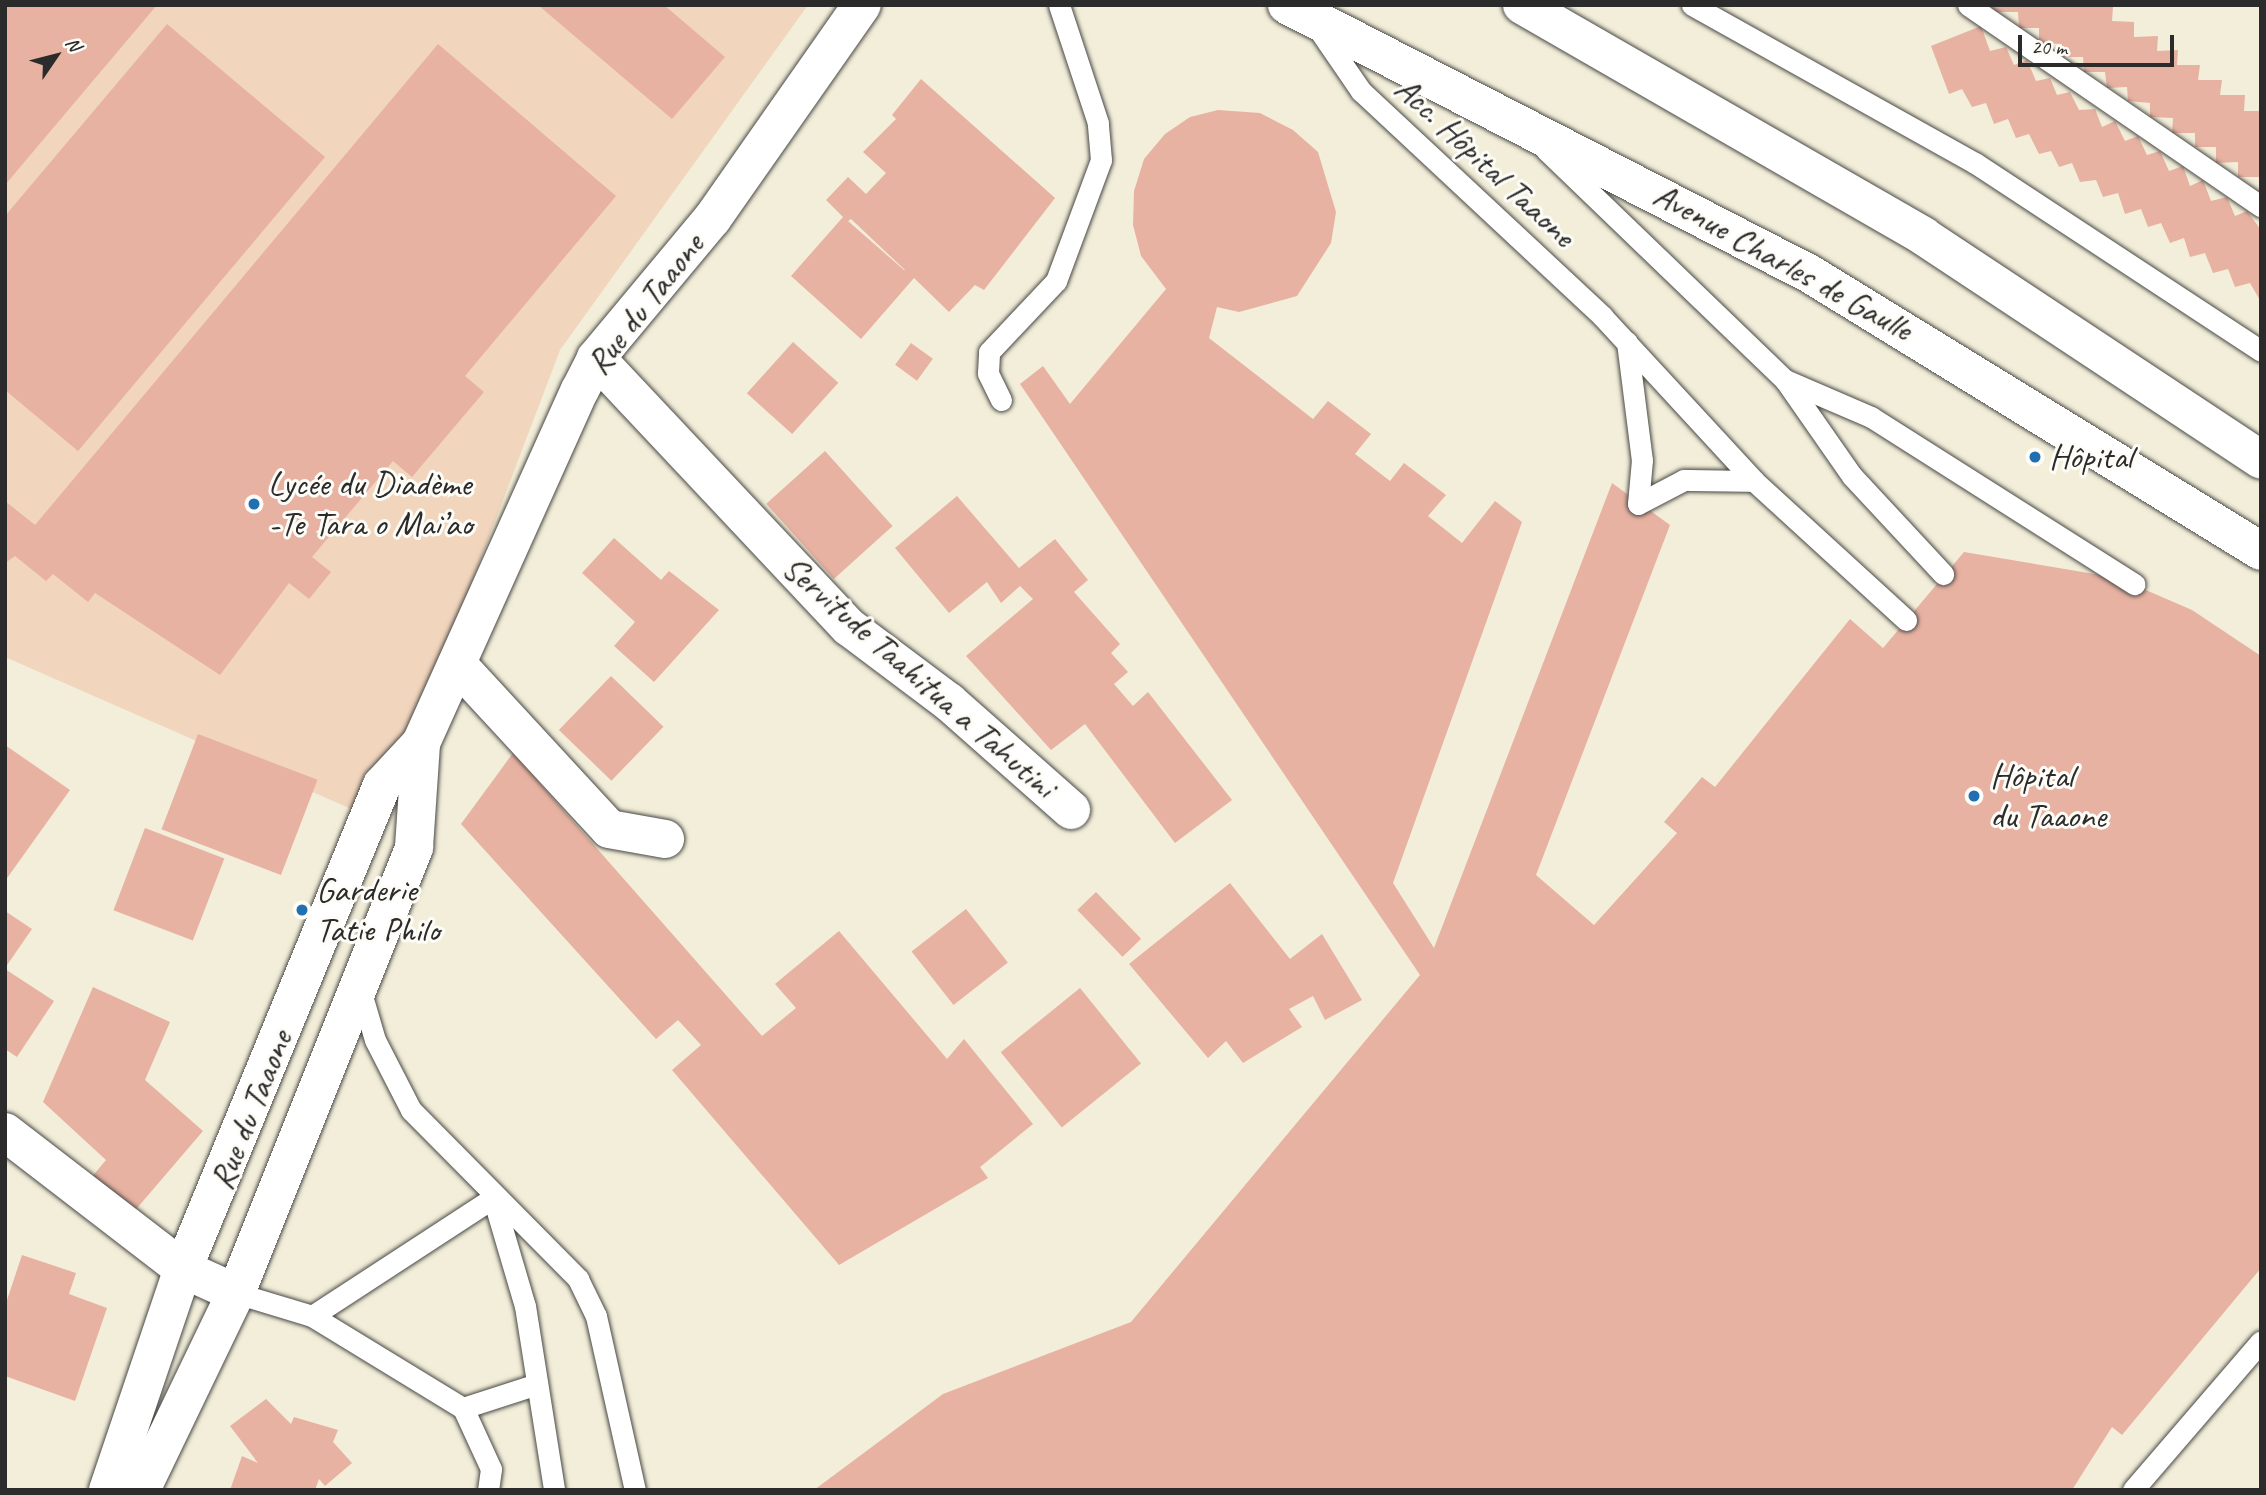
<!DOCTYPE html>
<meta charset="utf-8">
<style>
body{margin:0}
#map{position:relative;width:2266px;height:1495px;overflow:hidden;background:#f2eed9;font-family:Caveat,sans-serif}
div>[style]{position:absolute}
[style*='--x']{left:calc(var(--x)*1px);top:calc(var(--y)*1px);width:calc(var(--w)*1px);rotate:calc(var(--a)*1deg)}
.built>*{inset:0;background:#f1d5bd}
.building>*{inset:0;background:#e8b2a2;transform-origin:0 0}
.roads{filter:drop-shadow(0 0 2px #494845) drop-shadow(0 0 2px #494845)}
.service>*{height:21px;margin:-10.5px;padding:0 10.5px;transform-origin:10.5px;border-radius:10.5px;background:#fff}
.minor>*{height:38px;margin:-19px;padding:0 19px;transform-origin:19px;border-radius:19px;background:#fff}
.secondary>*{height:38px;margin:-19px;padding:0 19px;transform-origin:19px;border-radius:19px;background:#fff}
.primary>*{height:38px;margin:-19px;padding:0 19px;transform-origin:19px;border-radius:19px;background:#fff}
.dots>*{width:19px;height:19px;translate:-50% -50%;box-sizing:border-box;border:4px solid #fdfcf7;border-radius:50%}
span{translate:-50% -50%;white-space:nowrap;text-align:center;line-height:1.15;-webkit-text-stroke:6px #fdfcf7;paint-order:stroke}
.street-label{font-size:35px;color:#2b2b2b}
.poi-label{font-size:35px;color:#2b2b2b}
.left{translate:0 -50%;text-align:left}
.frame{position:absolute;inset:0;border:7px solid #2b2b2b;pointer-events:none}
.north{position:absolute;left:21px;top:21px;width:70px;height:70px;-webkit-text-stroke:5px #fdfcf7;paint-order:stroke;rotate:55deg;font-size:19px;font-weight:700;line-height:28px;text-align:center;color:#2b2b2b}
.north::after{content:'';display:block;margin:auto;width:24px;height:32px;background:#2b2b2b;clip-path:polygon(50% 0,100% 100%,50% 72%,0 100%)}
.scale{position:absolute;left:2018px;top:35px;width:156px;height:32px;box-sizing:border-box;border:4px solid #2b2b2b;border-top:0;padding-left:9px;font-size:21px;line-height:24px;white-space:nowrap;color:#2b2b2b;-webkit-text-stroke:5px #fdfcf7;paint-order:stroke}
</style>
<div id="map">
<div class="built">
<i style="clip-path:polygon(5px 5px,808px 5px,560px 350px,381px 822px,5px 657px)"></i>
</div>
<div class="building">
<i style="clip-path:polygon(5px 5px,157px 5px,5px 185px)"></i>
<i style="clip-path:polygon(538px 5px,664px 5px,725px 57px,672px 119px)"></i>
<i style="clip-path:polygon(1992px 5px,2113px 7px,2112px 21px,2134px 22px,2134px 37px,2158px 36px,2157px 51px,2178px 50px,2177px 65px,2200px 65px,2198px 80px,2222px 80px,2220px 95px,2245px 95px,2244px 111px,2261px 111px,2261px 177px,2238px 177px,2238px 162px,2216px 163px,2216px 147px,2195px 147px,2195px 133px,2172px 133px,2173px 118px,2150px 117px,2150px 103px,2128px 101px,2127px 87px,2107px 88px,2105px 72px,2084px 72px,2083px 57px,2062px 57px,2062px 44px,2039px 43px,2039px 28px,2019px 28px,2018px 12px,1991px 12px)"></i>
<i style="clip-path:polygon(167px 24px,325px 157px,78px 451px,5px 390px,5px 216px)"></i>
<i style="clip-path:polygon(1981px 26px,1990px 51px,2006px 47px,2014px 65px,2027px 60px,2036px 81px,2050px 78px,2057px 95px,2070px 92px,2079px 110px,2095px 109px,2102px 127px,2115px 121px,2125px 141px,2138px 136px,2147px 155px,2160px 151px,2169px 171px,2183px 166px,2190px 186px,2203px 180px,2211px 201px,2227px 197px,2235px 216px,2247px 211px,2261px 230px,2261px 302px,2250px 283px,2235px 287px,2228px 269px,2213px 273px,2205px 253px,2190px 257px,2184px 238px,2170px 243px,2161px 223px,2148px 227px,2141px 209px,2125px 214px,2118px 193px,2103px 197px,2096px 180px,2080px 182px,2072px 163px,2059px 167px,2051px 151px,2039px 154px,2029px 134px,2016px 138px,2008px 119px,1994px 124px,1986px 103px,1972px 107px,1962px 89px,1949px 94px,1931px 46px)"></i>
<i style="clip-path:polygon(438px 44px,616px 196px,465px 376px,484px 392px,412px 477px,393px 461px,312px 557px,331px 572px,309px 599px,289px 583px,220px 675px,95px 593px,88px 602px,53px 574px,46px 581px,15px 556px,5px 563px,5px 501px,35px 525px)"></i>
<i style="clip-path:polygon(evenodd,921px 79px,1055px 198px,984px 290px,975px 285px,949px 312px,914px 278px,861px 339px,791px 276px,843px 217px,826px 200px,848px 177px,866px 194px,886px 173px,863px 152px,896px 119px,892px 115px,921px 79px,851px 219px,905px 270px,904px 270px,848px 221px,851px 219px)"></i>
<i style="clip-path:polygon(1218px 110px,1260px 113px,1293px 130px,1318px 152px,1336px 212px,1331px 243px,1297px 296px,1239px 312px,1217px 307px,1209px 338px,1313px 419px,1328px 401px,1371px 434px,1355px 454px,1390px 481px,1404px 463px,1446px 495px,1428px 516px,1462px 543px,1495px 501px,1522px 522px,1393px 883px,1434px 948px,1612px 483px,1670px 525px,1536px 875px,1594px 925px,1677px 833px,1664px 822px,1702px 777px,1715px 787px,1850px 619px,1883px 648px,1964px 552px,2118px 578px,2192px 610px,2261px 656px,2261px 1268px,2122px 1435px,2112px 1427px,2072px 1490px,814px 1490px,943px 1394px,1131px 1322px,1420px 975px,1020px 384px,1043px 366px,1070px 404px,1166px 289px,1141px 256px,1133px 225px,1134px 191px,1144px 159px,1165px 134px,1190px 117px)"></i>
<i style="left:793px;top:342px;width:61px;height:69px;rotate:42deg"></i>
<i style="left:911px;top:343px;width:27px;height:27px;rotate:36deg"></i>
<i style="left:825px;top:451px;width:101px;height:79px;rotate:48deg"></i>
<i style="clip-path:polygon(957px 496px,1019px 568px,1055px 539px,1088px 580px,1074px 592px,1120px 644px,1111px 653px,1128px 672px,1114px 684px,1133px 706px,1148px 692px,1232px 800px,1175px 843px,1085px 724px,1051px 750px,966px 656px,1033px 599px,1020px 586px,1001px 603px,987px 582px,949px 613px,895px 548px)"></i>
<i style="clip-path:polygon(614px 538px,661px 580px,669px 571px,719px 610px,654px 682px,614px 646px,635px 622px,582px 573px)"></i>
<i style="left:611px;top:676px;width:73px;height:75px;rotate:44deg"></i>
<i style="left:198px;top:734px;width:128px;height:102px;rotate:21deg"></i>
<i style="clip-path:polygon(5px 745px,70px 790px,5px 881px)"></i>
<i style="clip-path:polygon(513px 753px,762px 1036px,796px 1008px,775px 984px,839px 931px,947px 1059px,964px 1039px,1033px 1124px,980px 1167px,988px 1178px,839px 1265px,672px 1070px,701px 1045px,678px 1020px,656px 1039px,461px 824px)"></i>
<i style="left:145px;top:828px;width:85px;height:88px;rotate:21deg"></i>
<i style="clip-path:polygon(1230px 883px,1290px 959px,1322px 934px,1362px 1000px,1325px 1020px,1313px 996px,1289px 1009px,1302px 1027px,1243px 1063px,1226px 1041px,1208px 1058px,1129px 964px)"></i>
<i style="left:1096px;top:892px;width:65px;height:26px;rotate:46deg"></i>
<i style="left:966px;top:909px;width:68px;height:69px;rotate:52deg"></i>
<i style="clip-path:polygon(5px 911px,32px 929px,5px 968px)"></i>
<i style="clip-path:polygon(5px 969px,54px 1001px,17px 1057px,5px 1049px)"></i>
<i style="clip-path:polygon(93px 987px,170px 1022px,145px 1080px,203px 1131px,132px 1214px,90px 1179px,106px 1160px,43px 1102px)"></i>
<i style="left:1080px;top:988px;width:97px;height:102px;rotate:51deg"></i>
<i style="clip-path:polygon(22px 1255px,76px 1273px,69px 1294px,107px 1308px,75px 1401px,5px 1376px,5px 1306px)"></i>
<i style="clip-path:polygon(266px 1399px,291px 1424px,294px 1417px,338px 1430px,333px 1442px,352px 1463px,325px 1486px,319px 1479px,315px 1490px,230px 1490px,242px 1456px,258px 1463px,230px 1426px)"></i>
</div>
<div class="roads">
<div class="service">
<i style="--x:1692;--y:5;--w:324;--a:29.2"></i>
<i style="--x:1975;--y:163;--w:342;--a:33.3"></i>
<i style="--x:1968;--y:5;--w:355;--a:34.5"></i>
<i style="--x:1317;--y:27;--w:78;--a:55.5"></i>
<i style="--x:1361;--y:91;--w:330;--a:43"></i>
<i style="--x:1602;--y:316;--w:224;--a:47.3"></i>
<i style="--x:1754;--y:481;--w:206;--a:42.4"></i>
<i style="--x:1546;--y:150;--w:332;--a:43.9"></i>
<i style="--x:1785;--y:380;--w:117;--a:55.1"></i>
<i style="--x:1852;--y:476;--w:134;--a:47.1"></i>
<i style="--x:1627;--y:342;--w:119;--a:82.8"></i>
<i style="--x:1642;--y:460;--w:44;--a:95.2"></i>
<i style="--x:1785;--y:380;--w:94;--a:23.3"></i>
<i style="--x:1871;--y:417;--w:312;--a:32.4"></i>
<i style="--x:1001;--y:400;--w:30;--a:-116"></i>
<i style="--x:988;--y:373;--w:21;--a:-87"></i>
<i style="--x:989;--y:352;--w:98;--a:-46.7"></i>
<i style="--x:1056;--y:281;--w:129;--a:-69.6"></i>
<i style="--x:1101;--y:160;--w:37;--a:-95"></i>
<i style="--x:1098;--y:123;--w:124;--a:-108.3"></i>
<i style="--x:1638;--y:504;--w:52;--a:-27.6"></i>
<i style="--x:1684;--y:480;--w:70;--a:0.8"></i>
<i style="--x:360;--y:989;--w:53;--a:73.6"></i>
<i style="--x:375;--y:1040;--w:79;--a:62.8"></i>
<i style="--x:411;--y:1110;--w:238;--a:45.3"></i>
<i style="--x:578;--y:1279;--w:41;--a:64.1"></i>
<i style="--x:596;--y:1316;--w:178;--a:77.4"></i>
<i style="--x:494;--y:1201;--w:109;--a:73.6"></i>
<i style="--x:525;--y:1306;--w:186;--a:81"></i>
<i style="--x:236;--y:1293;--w:79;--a:16.8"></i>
<i style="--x:312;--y:1316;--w:177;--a:31.4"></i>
<i style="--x:463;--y:1408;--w:67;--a:65.3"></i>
<i style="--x:491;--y:1469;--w:21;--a:98"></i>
<i style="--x:312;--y:1316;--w:216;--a:-33.1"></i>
<i style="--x:463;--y:1408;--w:78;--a:-18"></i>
<i style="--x:2133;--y:1490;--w:196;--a:-49.3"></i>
</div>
<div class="minor">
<i style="--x:596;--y:358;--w:369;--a:46.8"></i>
<i style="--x:849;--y:627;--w:125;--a:36.9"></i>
<i style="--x:949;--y:702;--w:163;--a:41.5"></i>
<i style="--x:457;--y:664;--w:224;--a:47.3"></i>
<i style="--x:609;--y:829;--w:57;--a:10.1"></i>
<i style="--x:5;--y:1132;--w:225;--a:37.6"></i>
<i style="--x:183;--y:1269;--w:58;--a:24.4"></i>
</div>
<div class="secondary">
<i style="--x:108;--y:1490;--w:233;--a:-71.3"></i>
<i style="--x:183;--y:1269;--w:523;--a:-67.65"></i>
<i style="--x:382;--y:785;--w:57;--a:-47.1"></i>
<i style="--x:421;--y:743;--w:387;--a:-65.8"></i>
<i style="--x:580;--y:390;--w:36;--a:-63"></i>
<i style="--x:596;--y:358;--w:181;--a:-50.2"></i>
<i style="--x:712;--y:219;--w:261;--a:-55"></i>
<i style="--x:141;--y:1490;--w:219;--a:-64.3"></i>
<i style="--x:236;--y:1293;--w:480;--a:-68.2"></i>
<i style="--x:414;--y:847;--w:104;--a:-86.1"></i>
</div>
<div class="primary">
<i style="--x:1287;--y:5;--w:588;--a:27.22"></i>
<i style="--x:1810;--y:274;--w:529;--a:31.56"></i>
<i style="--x:1522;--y:5;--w:463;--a:29.9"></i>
<i style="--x:1923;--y:236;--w:405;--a:33.5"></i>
</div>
</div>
<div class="dots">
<i style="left:2035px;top:457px;background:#1f6fb2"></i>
<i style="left:254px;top:504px;background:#1f6fb2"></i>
<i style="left:1974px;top:796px;background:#1f6fb2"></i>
<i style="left:302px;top:910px;background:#1f6fb2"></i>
</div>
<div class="street-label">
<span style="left:1485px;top:162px;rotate:43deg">Acc. Hôpital Taaone</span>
<span style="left:1783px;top:262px;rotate:29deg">Avenue Charles de Gaulle</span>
<span style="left:645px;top:304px;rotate:-52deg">Rue du Taaone</span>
<span style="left:919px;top:677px;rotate:41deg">Servitude Taahitua a Tahutini</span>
<span style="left:251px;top:1110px;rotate:-68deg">Rue du Taaone</span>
</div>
<div class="poi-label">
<span class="left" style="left:2049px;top:457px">Hôpital</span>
<span class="left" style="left:268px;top:504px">Lycée du Diadème<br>-Te Tara o Mai’ao</span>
<span class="left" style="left:1990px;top:796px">Hôpital<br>du Taaone</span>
<span class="left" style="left:316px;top:910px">Garderie<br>Tatie Philo</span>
</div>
<div class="frame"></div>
<div class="north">N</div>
<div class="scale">20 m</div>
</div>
